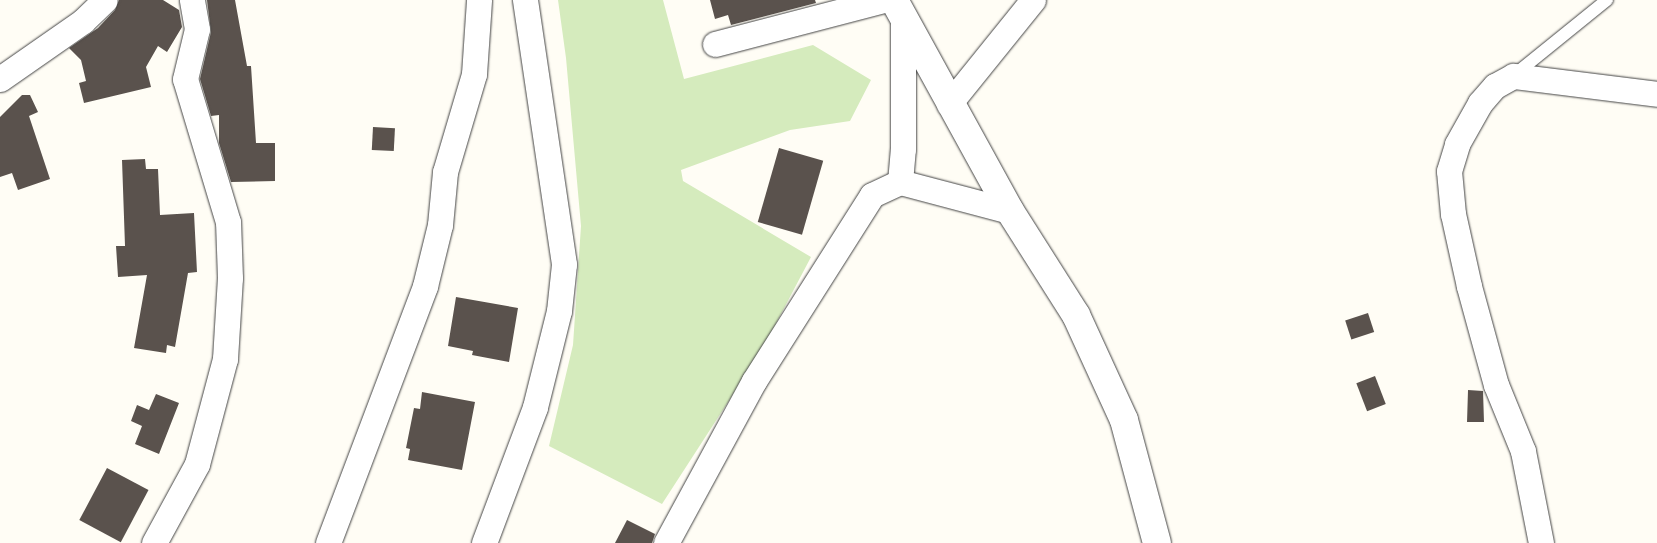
<!DOCTYPE html>
<style>
body{margin:0}
#map{position:relative;width:1657px;height:543px;overflow:hidden;background:#fffdf5;font-family:"Zilla Slab",serif}
div>[style]{position:absolute}
[style*='--x']{left:calc(var(--x)*1px);top:calc(var(--y)*1px);width:calc(var(--w)*1px);rotate:calc(var(--a)*1deg)}
.green>*{inset:0;background:#d5ebbd}
.building>*{inset:0;background:#5a524d;transform-origin:0 0}
.roads{filter:drop-shadow(0 0 1px #444) drop-shadow(0 0 1px #444)}
.service>*{height:12px;margin:-6px;padding:0 6px;transform-origin:6px;border-radius:6px;background:#fff}
.minor>*{height:25px;margin:-12.5px;padding:0 12.5px;transform-origin:12.5px;border-radius:12.5px;background:#fff}
.tertiary>*{height:28px;margin:-14px;padding:0 14px;transform-origin:14px;border-radius:14px;background:#fff}
span{translate:-50% -50%;white-space:nowrap;text-align:center;line-height:1.15;-webkit-text-stroke:5px #fff;paint-order:stroke}
</style>
<div id="map">
<div class="green">
<i style="clip-path:polygon(558px 0,663px 0,684px 79px,813px 45px,871px 80px,850px 121px,790px 130px,681px 170px,683px 181px,811px 257px,763px 348px,662px 504px,549px 446px,573px 345px,581px 226px,566px 58px)"></i>
</div>
<div class="building">
<i style="clip-path:polygon(119px 0,163px 0,179px 10px,182px 27px,167px 52px,158px 46px,146px 67px,151px 87px,84px 103px,79px 83px,86px 81px,81px 60px,69px 48px,98px 28px,115px 10px)"></i>
<i style="clip-path:polygon(207px 0,235px 0,247px 66px,251px 66px,256px 143px,275px 143px,275px 181px,231px 182px,219px 143px,219px 115px,211px 116px,200px 79px,211px 32px)"></i>
<i style="clip-path:polygon(710px 0,815px 0,816px 3px,731px 25px,728px 15px,715px 19px)"></i>
<i style="clip-path:polygon(22px 95px,30px 95px,38px 112px,29px 116px,50px 179px,18px 190px,12px 173px,0 177px,0 117px)"></i>
<i style="left:373px;top:127px;width:22px;height:23px;rotate:3deg"></i>
<i style="left:779px;top:148px;width:46px;height:77px;rotate:16deg"></i>
<i style="clip-path:polygon(145px 159px,146px 169px,158px 169px,160px 215px,194px 213px,197px 272px,188px 273px,175px 347px,167px 345px,166px 353px,134px 348px,147px 275px,118px 277px,116px 246px,125px 246px,122px 160px)"></i>
<i style="clip-path:polygon(456px 297px,518px 308px,509px 362px,472px 355px,473px 351px,448px 346px)"></i>
<i style="left:1368px;top:313px;width:20px;height:24px;rotate:72deg"></i>
<i style="left:1375px;top:376px;width:30px;height:20px;rotate:69deg"></i>
<i style="clip-path:polygon(1468px 390px,1483px 391px,1484px 422px,1467px 422px)"></i>
<i style="clip-path:polygon(422px 392px,475px 402px,462px 470px,408px 460px,410px 449px,406px 448px,414px 408px,420px 409px)"></i>
<i style="clip-path:polygon(156px 394px,179px 403px,159px 454px,135px 444px,142px 426px,131px 421px,137px 405px,149px 410px)"></i>
<i style="left:107px;top:468px;width:47px;height:59px;rotate:28deg"></i>
<i style="clip-path:polygon(627px 520px,655px 534px,652px 543px,615px 543px)"></i>
</div>
<div class="roads">
<div class="service">
<i style="--x:1513;--y:76;--w:121;--a:-39"></i>
</div>
<div class="minor">
<i style="--x:715;--y:44;--w:175;--a:-14.6"></i>
<i style="--x:0;--y:79;--w:101;--a:-34.9"></i>
<i style="--x:83;--y:21;--w:30;--a:-44"></i>
<i style="--x:949;--y:104;--w:134;--a:-51.1"></i>
<i style="--x:900;--y:182;--w:33;--a:-85"></i>
<i style="--x:903;--y:149;--w:129;--a:-90"></i>
<i style="--x:154;--y:543;--w:90;--a:-61.4"></i>
<i style="--x:197;--y:464;--w:109;--a:-75.1"></i>
<i style="--x:225;--y:359;--w:81;--a:-86.5"></i>
<i style="--x:230;--y:278;--w:56;--a:-92"></i>
<i style="--x:228;--y:222;--w:149;--a:-106.7"></i>
<i style="--x:185;--y:79;--w:51;--a:-76.5"></i>
<i style="--x:197;--y:29;--w:29;--a:-100"></i>
<i style="--x:328;--y:543;--w:275;--a:-69.3"></i>
<i style="--x:425;--y:286;--w:63;--a:-76.2"></i>
<i style="--x:440;--y:225;--w:53;--a:-84.6"></i>
<i style="--x:445;--y:172;--w:102;--a:-73.5"></i>
<i style="--x:474;--y:74;--w:74;--a:-86.1"></i>
<i style="--x:484;--y:543;--w:145;--a:-69.4"></i>
<i style="--x:535;--y:407;--w:99;--a:-76"></i>
<i style="--x:559;--y:311;--w:47;--a:-83.9"></i>
<i style="--x:564;--y:264;--w:267;--a:-98.4"></i>
<i style="--x:666;--y:543;--w:184;--a:-61.5"></i>
<i style="--x:754;--y:381;--w:220;--a:-57.6"></i>
<i style="--x:872;--y:195;--w:31;--a:-25"></i>
<i style="--x:900;--y:182;--w:114;--a:14.8"></i>
<i style="--x:1541;--y:543;--w:94;--a:-101.1"></i>
<i style="--x:1523;--y:451;--w:71;--a:-112.2"></i>
<i style="--x:1496;--y:385;--w:103;--a:-105.3"></i>
<i style="--x:1469;--y:286;--w:74;--a:-102.5"></i>
<i style="--x:1453;--y:214;--w:43;--a:-95.3"></i>
<i style="--x:1449;--y:171;--w:28;--a:-73"></i>
<i style="--x:1457;--y:144;--w:47;--a:-60.7"></i>
<i style="--x:1480;--y:103;--w:23;--a:-49"></i>
<i style="--x:1495;--y:86;--w:21;--a:-29"></i>
<i style="--x:1513;--y:76;--w:145;--a:7.1"></i>
</div>
<div class="tertiary">
<i style="--x:894;--y:0;--w:241;--a:61.2"></i>
<i style="--x:1010;--y:211;--w:123;--a:57.6"></i>
<i style="--x:1076;--y:315;--w:115;--a:65.4"></i>
<i style="--x:1124;--y:420;--w:127;--a:75"></i>
</div>
</div>
</div>
